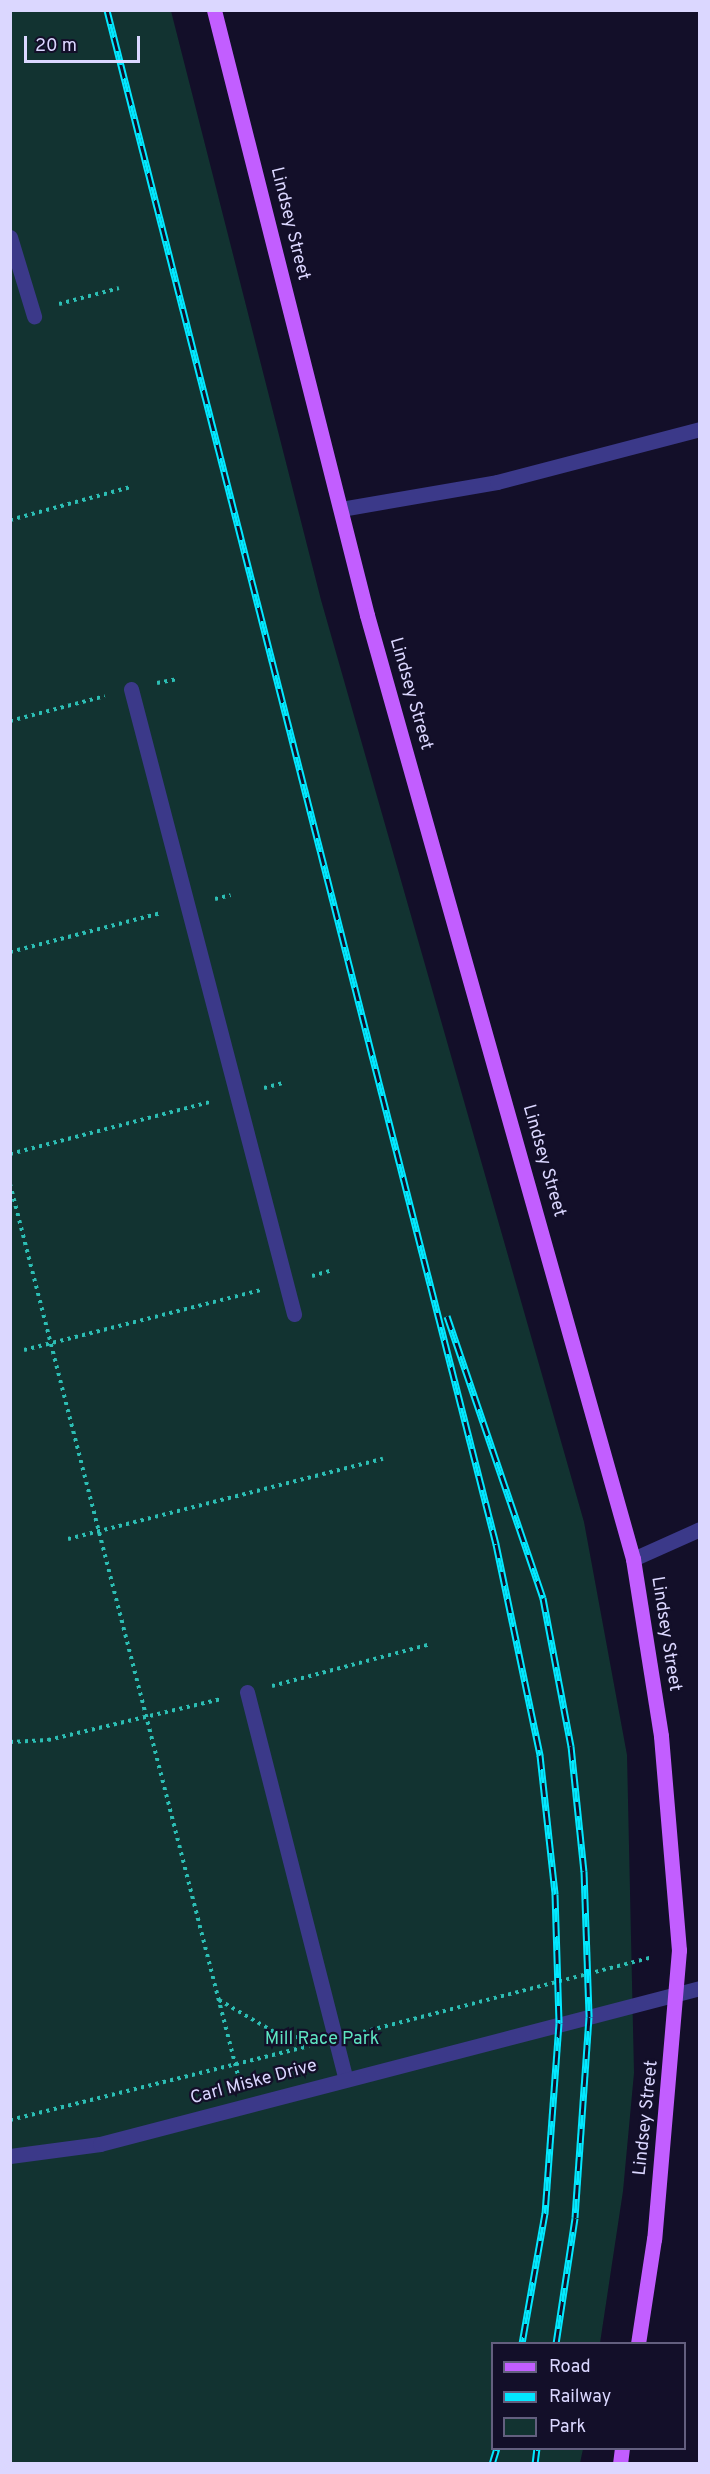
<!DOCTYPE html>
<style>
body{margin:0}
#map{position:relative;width:710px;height:2474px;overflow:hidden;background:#130f29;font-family:Overpass,sans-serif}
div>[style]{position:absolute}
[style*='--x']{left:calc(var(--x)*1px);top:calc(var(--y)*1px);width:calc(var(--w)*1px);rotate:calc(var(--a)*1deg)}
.green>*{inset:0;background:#123331}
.path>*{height:4px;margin-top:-2px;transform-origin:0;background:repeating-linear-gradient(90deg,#2cbeb4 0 3px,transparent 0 7.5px)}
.minor>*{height:15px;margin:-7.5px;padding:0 7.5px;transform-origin:7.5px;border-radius:7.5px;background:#3b3989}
.major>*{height:15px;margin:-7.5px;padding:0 7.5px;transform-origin:7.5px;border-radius:7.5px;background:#c25eff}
.rail>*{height:7px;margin-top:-3.5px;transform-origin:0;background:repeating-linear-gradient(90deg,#130f29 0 14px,#03e8ff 0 28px);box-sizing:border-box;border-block:2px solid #03e8ff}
span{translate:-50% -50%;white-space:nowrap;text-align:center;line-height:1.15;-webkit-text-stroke:4.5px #130f29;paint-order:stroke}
.street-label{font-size:18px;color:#dbd7ff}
.park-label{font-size:18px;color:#5ee4c1}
.frame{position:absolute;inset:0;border:12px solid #dbd7ff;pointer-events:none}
.legend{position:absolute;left:491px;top:2342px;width:195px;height:108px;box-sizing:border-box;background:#130f29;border:2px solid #635f7f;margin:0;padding:8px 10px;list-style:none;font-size:18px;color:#dbd7ff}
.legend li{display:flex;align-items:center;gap:12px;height:30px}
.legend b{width:30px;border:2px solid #635f7f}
.scale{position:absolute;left:24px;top:36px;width:116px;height:27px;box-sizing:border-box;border:3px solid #dbd7ff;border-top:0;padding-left:8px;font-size:18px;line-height:21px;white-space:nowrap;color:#dbd7ff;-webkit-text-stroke:4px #130f29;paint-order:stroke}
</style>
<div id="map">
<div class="green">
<i style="clip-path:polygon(11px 11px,171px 11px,321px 600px,584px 1522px,627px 1755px,634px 2073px,623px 2191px,600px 2343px,492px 2344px,492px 2448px,583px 2449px,580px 2463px,11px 2464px)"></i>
</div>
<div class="path">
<i style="--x:59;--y:304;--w:62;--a:-14.9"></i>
<i style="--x:10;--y:520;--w:125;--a:-15.3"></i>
<i style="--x:157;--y:683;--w:20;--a:-11"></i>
<i style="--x:10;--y:721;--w:98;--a:-14.7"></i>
<i style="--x:215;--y:899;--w:16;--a:-14"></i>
<i style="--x:10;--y:952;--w:156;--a:-14.5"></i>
<i style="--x:264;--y:1088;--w:20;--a:-15"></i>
<i style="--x:10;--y:1154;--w:207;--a:-14.6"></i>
<i style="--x:10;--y:1184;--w:924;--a:75.65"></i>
<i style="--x:312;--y:1276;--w:22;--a:-16"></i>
<i style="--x:24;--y:1350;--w:244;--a:-14.2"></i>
<i style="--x:68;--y:1539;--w:325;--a:-14.3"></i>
<i style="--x:272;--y:1686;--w:164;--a:-14.8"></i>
<i style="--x:10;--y:1742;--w:38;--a:-3"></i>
<i style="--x:48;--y:1740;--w:178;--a:-13.3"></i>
<i style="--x:219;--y:2000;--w:72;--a:30.1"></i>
<i style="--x:281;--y:2036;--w:27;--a:4"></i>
<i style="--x:363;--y:2032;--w:299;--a:-14.5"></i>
<i style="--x:10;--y:2120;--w:308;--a:-13.9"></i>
</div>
<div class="minor">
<i style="--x:10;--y:237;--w:83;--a:73.1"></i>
<i style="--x:341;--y:509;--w:158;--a:-9.8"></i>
<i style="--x:497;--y:482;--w:210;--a:-14.6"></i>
<i style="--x:131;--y:689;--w:646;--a:75.38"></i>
<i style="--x:633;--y:1559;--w:73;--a:-24.1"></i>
<i style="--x:247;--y:1692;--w:399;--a:75.7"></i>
<i style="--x:10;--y:2156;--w:91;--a:-7.6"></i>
<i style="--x:100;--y:2144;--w:620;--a:-14.57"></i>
</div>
<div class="major">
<i style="--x:214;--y:10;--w:624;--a:75.81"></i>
<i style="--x:367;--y:615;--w:981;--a:74.26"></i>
<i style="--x:633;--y:1559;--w:179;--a:81"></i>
<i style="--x:661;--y:1736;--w:215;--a:85.2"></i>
<i style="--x:679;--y:1950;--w:290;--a:94.9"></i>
<i style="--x:654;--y:2239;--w:106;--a:98.7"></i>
<i style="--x:620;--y:2464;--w:16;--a:-83"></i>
</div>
<div class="rail">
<i style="--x:107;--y:10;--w:1583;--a:75.77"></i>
<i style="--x:496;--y:1544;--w:216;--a:78.2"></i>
<i style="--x:540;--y:1755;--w:140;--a:83.8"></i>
<i style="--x:555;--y:1894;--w:129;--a:88.2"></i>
<i style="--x:559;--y:2023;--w:191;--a:94.2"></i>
<i style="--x:545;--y:2213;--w:133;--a:100"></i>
<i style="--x:447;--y:1316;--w:298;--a:71.2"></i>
<i style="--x:543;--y:1598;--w:151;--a:79.3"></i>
<i style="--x:571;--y:1746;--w:126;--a:84.1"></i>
<i style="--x:584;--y:1871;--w:146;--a:88"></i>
<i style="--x:589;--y:2017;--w:201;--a:94"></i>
<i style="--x:575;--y:2218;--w:127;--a:98.6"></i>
<i style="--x:492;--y:2464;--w:17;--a:-73"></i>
<i style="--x:535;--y:2464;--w:16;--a:-83"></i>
</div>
<div class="street-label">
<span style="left:289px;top:224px;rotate:76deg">Lindsey Street</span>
<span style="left:410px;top:694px;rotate:74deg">Lindsey Street</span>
<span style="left:543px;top:1161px;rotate:74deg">Lindsey Street</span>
<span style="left:665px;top:1634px;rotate:81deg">Lindsey Street</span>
<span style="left:254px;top:2083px;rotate:-15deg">Carl Miske Drive</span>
<span style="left:647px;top:2118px;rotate:-84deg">Lindsey Street</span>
</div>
<div class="park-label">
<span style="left:322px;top:2040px">Mill Race Park</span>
</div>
<div class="frame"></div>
<ul class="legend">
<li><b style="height:8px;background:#c25eff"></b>Road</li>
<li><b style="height:8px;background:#03e8ff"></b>Railway</li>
<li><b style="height:16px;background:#123331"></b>Park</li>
</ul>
<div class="scale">20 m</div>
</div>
